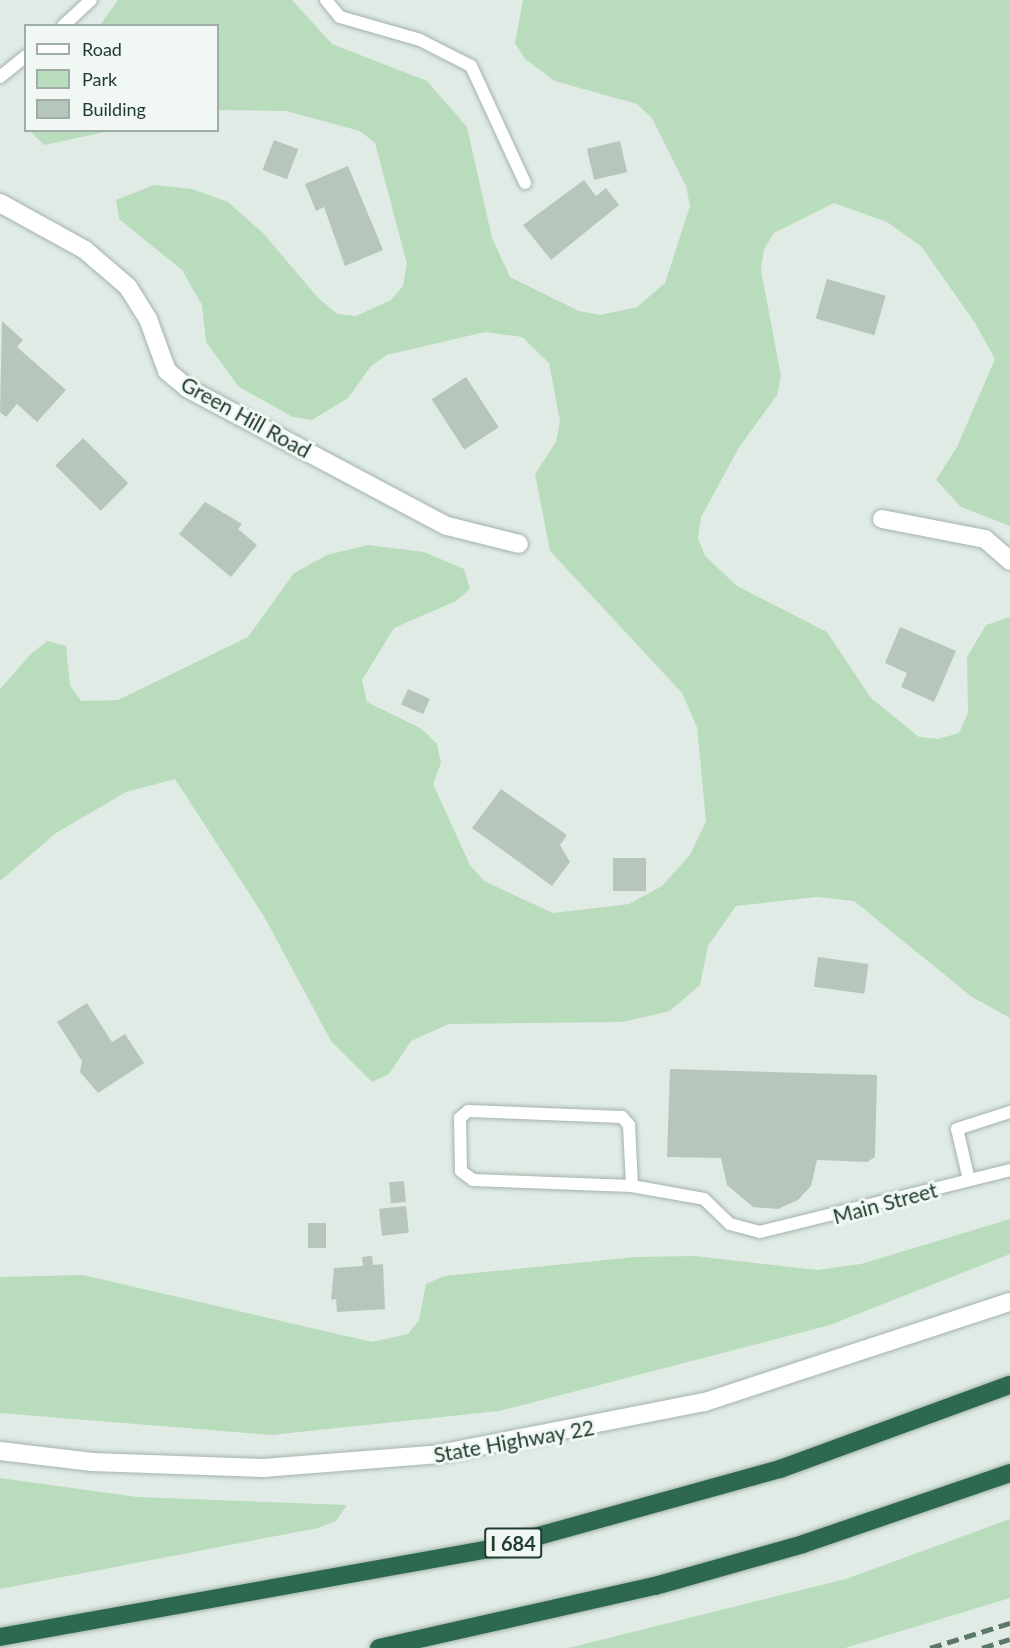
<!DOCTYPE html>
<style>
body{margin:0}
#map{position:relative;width:1010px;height:1648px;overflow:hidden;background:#e0ebe5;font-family:Lato,sans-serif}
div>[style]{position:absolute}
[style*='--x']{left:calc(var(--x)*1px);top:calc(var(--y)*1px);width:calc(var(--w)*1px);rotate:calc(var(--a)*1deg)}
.green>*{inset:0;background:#b9ddbc}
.building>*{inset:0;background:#b6c6bd;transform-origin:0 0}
.roads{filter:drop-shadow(0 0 2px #a3b3ab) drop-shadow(0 0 2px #a3b3ab)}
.lane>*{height:12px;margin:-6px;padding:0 6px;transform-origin:6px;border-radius:6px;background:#fff}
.street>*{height:18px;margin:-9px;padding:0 9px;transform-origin:9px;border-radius:9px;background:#fff}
.secondary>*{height:18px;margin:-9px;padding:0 9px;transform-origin:9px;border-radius:9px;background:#fff}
.highway>*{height:18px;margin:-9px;padding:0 9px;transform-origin:9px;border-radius:9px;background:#2d6851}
.rail>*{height:4.5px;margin-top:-2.25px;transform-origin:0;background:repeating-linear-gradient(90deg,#5b786b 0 12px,transparent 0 18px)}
span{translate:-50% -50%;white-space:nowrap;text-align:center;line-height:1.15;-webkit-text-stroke:6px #f1f8f3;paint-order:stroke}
.shield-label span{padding:2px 4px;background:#f1f8f3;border:2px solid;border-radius:4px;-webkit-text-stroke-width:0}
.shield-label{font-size:20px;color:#213c30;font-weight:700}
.street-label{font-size:21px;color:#213c30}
.legend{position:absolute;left:24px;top:24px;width:195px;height:108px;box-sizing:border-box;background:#f1f8f3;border:2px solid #9eada5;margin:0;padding:8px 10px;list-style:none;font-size:18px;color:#213c30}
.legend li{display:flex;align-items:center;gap:12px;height:30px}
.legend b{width:30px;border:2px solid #9eada5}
</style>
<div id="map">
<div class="green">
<i style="clip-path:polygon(118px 0,292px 0,332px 44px,427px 81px,467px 127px,492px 238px,510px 277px,579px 311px,600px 315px,637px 307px,665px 283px,690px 206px,686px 186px,652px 118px,637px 104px,555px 81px,525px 59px,515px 43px,523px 0,1010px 0,1010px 526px,961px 507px,936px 480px,957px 447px,995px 359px,975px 323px,921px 246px,887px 222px,834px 203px,774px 233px,764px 249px,761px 270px,781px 376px,777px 395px,740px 446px,701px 517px,698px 538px,705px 556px,737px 586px,827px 632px,871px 698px,919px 737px,938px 739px,959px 733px,968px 713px,967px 657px,986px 625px,1010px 617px,1010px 1018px,972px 997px,854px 901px,817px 897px,736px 906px,708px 946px,700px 985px,670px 1011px,623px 1022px,449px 1024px,411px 1041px,389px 1074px,372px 1082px,331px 1041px,265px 918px,175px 779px,126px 792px,56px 833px,0 881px,0 689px,31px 654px,47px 641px,66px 646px,70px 685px,81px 701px,118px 700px,248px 637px,294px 573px,327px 555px,368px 545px,424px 552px,464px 569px,470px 589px,456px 601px,394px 628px,362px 680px,367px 702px,422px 729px,437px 744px,441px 763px,433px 784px,470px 865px,484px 881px,553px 913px,629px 904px,662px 886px,690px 855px,706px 821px,697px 727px,682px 693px,550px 551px,535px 474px,556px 442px,560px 421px,549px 363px,522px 337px,485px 332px,387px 355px,371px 366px,348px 398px,312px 420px,293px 417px,239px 387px,206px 342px,202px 305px,182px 270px,119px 219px,116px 200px,154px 185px,192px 189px,228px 202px,264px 234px,318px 298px,337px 314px,356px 316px,391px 300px,403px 286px,407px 264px,375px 143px,360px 131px,286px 111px,218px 110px,218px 26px,100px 25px)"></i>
<i style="clip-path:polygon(29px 130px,109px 130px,110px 131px,44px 145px)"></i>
<i style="clip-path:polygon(1010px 1219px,1010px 1254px,830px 1325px,499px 1411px,271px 1435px,0 1413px,0 1277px,83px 1275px,372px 1342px,408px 1334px,419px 1320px,426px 1284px,444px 1276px,635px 1257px,695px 1256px,817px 1270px,861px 1264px)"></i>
<i style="clip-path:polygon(0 1478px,137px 1497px,347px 1505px,336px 1521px,318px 1528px,0 1589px)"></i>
<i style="clip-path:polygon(1010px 1519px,1010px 1598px,845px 1648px,568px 1648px,846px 1579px)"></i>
</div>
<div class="building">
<i style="left:274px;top:140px;width:26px;height:32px;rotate:21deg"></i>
<i style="left:620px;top:141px;width:32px;height:34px;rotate:77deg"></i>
<i style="clip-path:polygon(348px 166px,383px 250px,345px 266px,324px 207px,316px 211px,305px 184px)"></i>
<i style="clip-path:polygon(584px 180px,596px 196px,606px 188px,619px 205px,551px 260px,523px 225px)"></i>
<i style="left:827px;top:279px;width:61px;height:41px;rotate:16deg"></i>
<i style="clip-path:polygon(2px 321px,23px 340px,17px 347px,66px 390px,37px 422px,17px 404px,6px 417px,0 412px)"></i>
<i style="left:466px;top:377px;width:60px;height:41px;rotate:57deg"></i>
<i style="left:83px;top:438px;width:64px;height:39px;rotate:45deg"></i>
<i style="clip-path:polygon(205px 502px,242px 524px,238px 529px,257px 545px,231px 577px,179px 534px)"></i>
<i style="clip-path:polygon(900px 627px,956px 651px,934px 702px,901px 687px,907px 673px,885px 663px)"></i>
<i style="left:408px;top:689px;width:24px;height:17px;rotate:24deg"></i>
<i style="clip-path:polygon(501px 789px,567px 835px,560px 845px,570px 862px,552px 886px,472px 828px)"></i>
<i style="left:613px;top:858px;width:33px;height:33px"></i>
<i style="left:818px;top:957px;width:51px;height:30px;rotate:8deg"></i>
<i style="clip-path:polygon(87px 1003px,112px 1042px,125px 1034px,144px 1063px,98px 1093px,80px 1072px,82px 1061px,57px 1022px)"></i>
<i style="clip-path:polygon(670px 1069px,877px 1075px,875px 1157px,867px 1162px,817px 1160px,811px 1186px,798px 1200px,778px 1209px,753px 1207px,727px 1185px,721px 1158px,667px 1157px)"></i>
<i style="left:404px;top:1181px;width:21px;height:15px;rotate:85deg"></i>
<i style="left:406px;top:1206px;width:27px;height:27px;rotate:84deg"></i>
<i style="left:308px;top:1223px;width:18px;height:25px"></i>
<i style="clip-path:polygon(372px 1256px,373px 1265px,383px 1264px,385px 1309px,337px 1312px,336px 1299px,331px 1300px,334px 1268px,363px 1266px,362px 1257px)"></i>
</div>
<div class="roads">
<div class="lane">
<i style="--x:326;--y:0;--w:22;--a:51"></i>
<i style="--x:340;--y:17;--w:83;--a:16"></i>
<i style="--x:420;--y:40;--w:57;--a:27"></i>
<i style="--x:471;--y:66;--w:129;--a:65.2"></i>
<i style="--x:63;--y:26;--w:38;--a:-43"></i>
<i style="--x:0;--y:77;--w:33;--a:-39"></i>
<i style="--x:969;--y:1180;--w:52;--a:-103.2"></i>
<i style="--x:957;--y:1129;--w:56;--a:-17.8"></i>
<i style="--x:632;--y:1186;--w:61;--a:-92.8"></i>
<i style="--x:629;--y:1125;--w:11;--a:-131"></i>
<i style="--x:622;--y:1117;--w:154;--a:-177.8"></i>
<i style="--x:468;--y:1111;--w:11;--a:139"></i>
<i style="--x:460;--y:1118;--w:53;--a:88.9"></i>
<i style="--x:461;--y:1171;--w:15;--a:37"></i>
<i style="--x:473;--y:1180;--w:159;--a:2.2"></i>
<i style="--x:632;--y:1186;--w:73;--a:10.2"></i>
<i style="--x:704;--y:1199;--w:36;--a:44"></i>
<i style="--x:730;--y:1224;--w:31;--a:15"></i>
<i style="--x:760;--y:1232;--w:258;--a:-13.9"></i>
</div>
<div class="street">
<i style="--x:0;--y:203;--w:97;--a:28.9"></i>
<i style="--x:85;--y:250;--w:57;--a:40.7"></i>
<i style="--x:128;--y:287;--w:38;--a:58"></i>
<i style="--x:148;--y:319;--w:55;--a:69.9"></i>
<i style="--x:167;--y:371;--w:26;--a:40"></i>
<i style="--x:187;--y:388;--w:294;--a:28"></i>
<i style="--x:447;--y:526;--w:74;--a:14"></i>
<i style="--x:882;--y:519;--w:105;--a:11"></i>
<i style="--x:985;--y:539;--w:33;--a:41"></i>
</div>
<div class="secondary">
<i style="--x:0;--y:1451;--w:93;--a:6.8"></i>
<i style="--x:92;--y:1462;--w:171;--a:2"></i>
<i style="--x:263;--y:1468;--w:177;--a:-4.5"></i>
<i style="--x:439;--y:1454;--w:271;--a:-11.1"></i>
<i style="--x:705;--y:1402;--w:321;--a:-18.2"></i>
</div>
<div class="highway">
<i style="--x:0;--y:1637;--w:503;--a:-10.19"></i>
<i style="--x:495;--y:1548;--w:296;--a:-15.5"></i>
<i style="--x:780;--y:1469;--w:245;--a:-20.1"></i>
<i style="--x:379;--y:1648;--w:283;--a:-12.7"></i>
<i style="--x:655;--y:1586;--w:154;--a:-15.8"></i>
<i style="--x:803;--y:1544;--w:219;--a:-18.9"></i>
</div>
</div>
<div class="rail">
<i style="--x:930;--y:1648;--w:84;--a:-17.4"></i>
<i style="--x:982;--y:1648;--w:29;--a:-18"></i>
</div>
<div class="shield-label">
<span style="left:513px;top:1543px">I 684</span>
</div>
<div class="street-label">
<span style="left:246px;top:417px;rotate:29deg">Green Hill Road</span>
<span style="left:885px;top:1203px;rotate:-15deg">Main Street</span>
<span style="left:514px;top:1441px;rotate:-10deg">State Highway 22</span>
</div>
<ul class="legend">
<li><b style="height:8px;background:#fff"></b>Road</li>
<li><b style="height:16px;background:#b9ddbc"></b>Park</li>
<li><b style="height:16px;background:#b6c6bd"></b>Building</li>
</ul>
</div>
